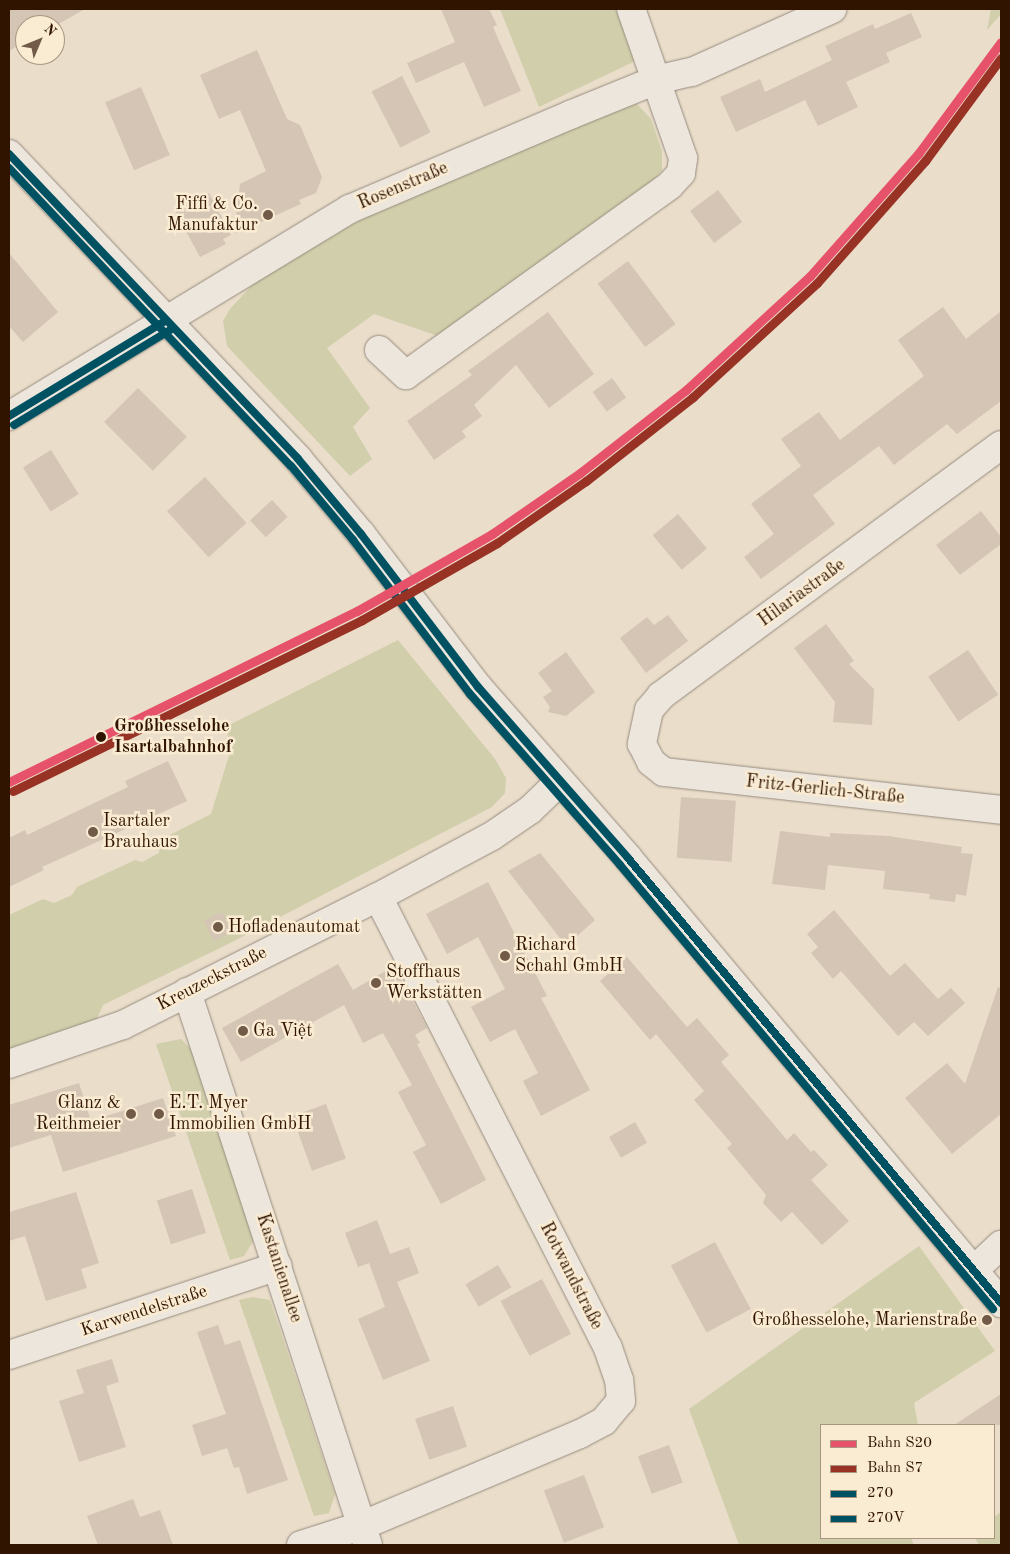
<!DOCTYPE html>
<meta charset="utf-8">
<style>
body{margin:0}
#map{position:relative;width:1010px;height:1554px;overflow:hidden;background:#eaddca;font-family:"Old Standard TT",serif}
div>[style]{position:absolute}
[style*='--x']{left:calc(var(--x)*1px);top:calc(var(--y)*1px);width:calc(var(--w)*1px);rotate:calc(var(--a)*1deg)}
.green>*{inset:0;background:#d1ceab}
.building>*{inset:0;background:#d4c5b5;transform-origin:0 0}
.roads{filter:drop-shadow(0 0 1px #968b7e) drop-shadow(0 0 1px #968b7e)}
.minor>*{height:28px;margin:-14px;padding:0 14px;transform-origin:14px;border-radius:14px;background:#ede6dd}
.bus-1>*{height:8px;margin:-4px;padding:0 4px;transform-origin:4px;border-radius:4px;background:#005262}
.bus-2>*{height:8px;margin:-4px;padding:0 4px;transform-origin:4px;border-radius:4px;background:#005262}
.rail-1>*{height:9px;margin:-4.5px;padding:0 4.5px;transform-origin:4.5px;border-radius:4.5px;background:#e7526b}
.rail-2>*{height:9px;margin:-4.5px;padding:0 4.5px;transform-origin:4.5px;border-radius:4.5px;background:#983224}
.dots>*{width:14px;height:14px;translate:-50% -50%;box-sizing:border-box;border:2px solid #faebd3;border-radius:50%}
span{translate:-50% -50%;white-space:nowrap;text-align:center;line-height:1.15;-webkit-text-stroke:5px #faebd3;paint-order:stroke}
.street-label{font-size:18px;color:#301400}
.poi-label{font-size:18px;color:#301400}
.right{translate:-100% -50%;text-align:right}
.left{translate:0 -50%;text-align:left}
.stop-label{font-size:18px;color:#301400;font-weight:700}
.frame{position:absolute;inset:0;border:10px solid #301400;pointer-events:none}
.legend{position:absolute;left:820px;top:1424px;width:175px;height:115px;box-sizing:border-box;background:#faebd3;border:1px solid #a9957f;margin:0;padding:6px 9px;list-style:none;font-size:15px;color:#301400}
.legend li{display:flex;align-items:center;gap:10px;height:25px}
.legend b{width:25px;border:1px solid #a9957f}
.north{position:absolute;left:15px;top:15px;width:50px;height:50px;box-sizing:border-box;background:#faebd3;border:1px solid #a9957f;border-radius:50%;rotate:45deg;font-size:14px;font-weight:700;line-height:20px;text-align:center;color:#301400}
.north::after{content:'';display:block;margin:auto;width:18px;height:22px;background:#715a47;clip-path:polygon(50% 0,100% 100%,50% 72%,0 100%)}
</style>
<div id="map">
<div class="green">
<i style="clip-path:polygon(500px 9px,620px 9px,637px 55px,633px 62px,539px 107px)"></i>
<i style="clip-path:polygon(991px 9px,1001px 9px,1001px 14px,987px 30px)"></i>
<i style="clip-path:polygon(622px 103px,637px 104px,651px 119px,662px 151px,662px 170px,650px 185px,438px 336px,374px 314px,327px 348px,370px 408px,353px 427px,372px 459px,350px 476px,227px 346px,223px 321px,230px 309px,253px 284px,355px 220px)"></i>
<i style="clip-path:polygon(398px 640px,495px 759px,506px 778px,505px 793px,492px 807px,224px 946px,103px 1005px,94px 1025px,9px 1053px,9px 915px,43px 899px,54px 903px,72px 895px,77px 887px,135px 860px,142px 862px,159px 853px,160px 840px,211px 814px,232px 746px,225px 727px)"></i>
<i style="clip-path:polygon(181px 1039px,194px 1052px,256px 1237px,244px 1256px,230px 1260px,156px 1044px)"></i>
<i style="clip-path:polygon(919px 1246px,995px 1351px,914px 1403px,918px 1425px,821px 1425px,821px 1538px,911px 1538px,914px 1545px,739px 1545px,689px 1409px)"></i>
<i style="clip-path:polygon(253px 1297px,270px 1300px,335px 1494px,329px 1513px,314px 1516px,239px 1300px)"></i>
<i style="clip-path:polygon(1001px 1512px,1001px 1545px,979px 1545px,975px 1538px,994px 1538px,994px 1517px)"></i>
</div>
<div class="building">
<i style="clip-path:polygon(9px 9px,85px 9px,55px 26px,25px 25px,25px 42px,9px 51px)"></i>
<i style="clip-path:polygon(441px 9px,489px 9px,497px 25px,493px 27px,521px 91px,484px 107px,464px 62px,416px 83px,407px 63px,455px 42px)"></i>
<i style="clip-path:polygon(911px 13px,922px 37px,886px 53px,890px 62px,846px 82px,858px 107px,818px 126px,805px 100px,736px 132px,720px 97px,760px 79px,765px 92px,832px 60px,825px 46px,873px 24px,875px 29px)"></i>
<i style="clip-path:polygon(257px 50px,287px 119px,300px 125px,322px 177px,316px 193px,299px 200px,301px 204px,234px 234px,240px 184px,266px 171px,240px 110px,219px 119px,200px 75px)"></i>
<i style="left:402px;top:76px;width:63px;height:34px;rotate:63deg"></i>
<i style="left:141px;top:87px;width:74px;height:39px;rotate:67deg"></i>
<i style="left:718px;top:190px;width:40px;height:35px;rotate:53deg"></i>
<i style="clip-path:polygon(209px 193px,231px 235px,223px 239px,226px 244px,200px 257px,175px 211px)"></i>
<i style="clip-path:polygon(9px 253px,58px 312px,23px 342px,9px 326px)"></i>
<i style="left:628px;top:261px;width:79px;height:38px;rotate:53deg"></i>
<i style="clip-path:polygon(943px 307px,966px 339px,1001px 311px,1001px 401px,957px 434px,947px 424px,894px 465px,879px 446px,813px 495px,835px 524px,761px 579px,744px 557px,774px 534px,751px 504px,801px 466px,781px 439px,819px 412px,840px 440px,924px 376px,898px 340px)"></i>
<i style="clip-path:polygon(548px 312px,594px 374px,549px 408px,516px 365px,474px 405px,482px 416px,462px 431px,466px 437px,434px 460px,407px 421px,472px 375px,468px 371px)"></i>
<i style="left:612px;top:378px;width:24px;height:24px;rotate:54deg"></i>
<i style="left:138px;top:388px;width:69px;height:48px;rotate:45deg"></i>
<i style="left:51px;top:450px;width:52px;height:33px;rotate:58deg"></i>
<i style="left:205px;top:477px;width:62px;height:51px;rotate:48deg"></i>
<i style="left:272px;top:500px;width:23px;height:30px;rotate:47deg"></i>
<i style="clip-path:polygon(981px 511px,1001px 537px,1001px 544px,960px 575px,936px 545px)"></i>
<i style="left:678px;top:514px;width:45px;height:33px;rotate:50deg"></i>
<i style="clip-path:polygon(668px 615px,688px 641px,646px 673px,620px 638px,647px 617px,654px 625px)"></i>
<i style="clip-path:polygon(826px 624px,854px 661px,849px 664px,874px 689px,872px 725px,833px 722px,835px 702px,794px 648px)"></i>
<i style="left:968px;top:650px;width:54px;height:48px;rotate:56deg"></i>
<i style="clip-path:polygon(566px 652px,595px 692px,566px 716px,548px 712px,550px 707px,543px 697px,552px 691px,538px 673px)"></i>
<i style="clip-path:polygon(168px 761px,187px 801px,42px 867px,44px 870px,9px 887px,9px 838px,25px 830px,27px 835px,128px 787px,125px 781px)"></i>
<i style="left:681px;top:797px;width:55px;height:61px;rotate:4deg"></i>
<i style="clip-path:polygon(780px 831px,830px 837px,830px 833px,888px 836px,962px 847px,961px 853px,973px 854px,966px 896px,956px 894px,955px 902px,929px 899px,930px 894px,883px 889px,885px 871px,828px 865px,825px 890px,772px 884px)"></i>
<i style="clip-path:polygon(540px 853px,595px 920px,566px 946px,508px 871px)"></i>
<i style="clip-path:polygon(488px 882px,547px 996px,541px 998px,590px 1090px,541px 1116px,523px 1081px,538px 1073px,515px 1029px,490px 1042px,471px 1007px,505px 989px,478px 937px,447px 954px,426px 914px)"></i>
<i style="clip-path:polygon(834px 910px,890px 976px,905px 963px,938px 999px,951px 988px,965px 1003px,928px 1036px,914px 1022px,898px 1036px,841px 971px,833px 979px,811px 953px,818px 947px,807px 934px)"></i>
<i style="left:222px;top:912px;width:23px;height:20px;rotate:65deg"></i>
<i style="clip-path:polygon(627px 957px,687px 1027px,697px 1018px,729px 1055px,721px 1062px,787px 1140px,794px 1133px,811px 1152px,814px 1150px,828px 1165px,811px 1180px,849px 1221px,822px 1245px,792px 1212px,781px 1222px,763px 1203px,766px 1195px,727px 1148px,732px 1144px,694px 1100px,704px 1091px,656px 1034px,650px 1040px,600px 981px)"></i>
<i style="clip-path:polygon(338px 964px,353px 990px,394px 966px,427px 1028px,415px 1035px,420px 1043px,417px 1044px,486px 1180px,441px 1204px,413px 1152px,426px 1145px,398px 1092px,412px 1085px,383px 1033px,363px 1043px,344px 1005px,241px 1062px,222px 1028px)"></i>
<i style="clip-path:polygon(998px 987px,1001px 988px,1001px 1114px,952px 1154px,905px 1098px,947px 1063px,965px 1084px)"></i>
<i style="clip-path:polygon(79px 1083px,91px 1121px,163px 1098px,176px 1136px,63px 1172px,51px 1135px,9px 1148px,9px 1105px)"></i>
<i style="left:326px;top:1104px;width:58px;height:36px;rotate:70deg"></i>
<i style="left:635px;top:1122px;width:24px;height:30px;rotate:60deg"></i>
<i style="left:192px;top:1189px;width:46px;height:37px;rotate:72deg"></i>
<i style="clip-path:polygon(76px 1192px,99px 1263px,81px 1269px,87px 1288px,46px 1301px,25px 1236px,9px 1241px,9px 1212px)"></i>
<i style="clip-path:polygon(377px 1220px,390px 1254px,409px 1247px,419px 1273px,397px 1282px,430px 1361px,383px 1380px,358px 1319px,385px 1307px,369px 1263px,358px 1267px,345px 1233px)"></i>
<i style="left:715px;top:1242px;width:76px;height:50px;rotate:62deg"></i>
<i style="left:498px;top:1265px;width:26px;height:38px;rotate:59deg"></i>
<i style="left:542px;top:1279px;width:62px;height:47px;rotate:62deg"></i>
<i style="clip-path:polygon(218px 1325px,225px 1345px,240px 1340px,288px 1480px,247px 1494px,239px 1467px,234px 1468px,227px 1448px,202px 1456px,192px 1425px,226px 1414px,197px 1332px)"></i>
<i style="clip-path:polygon(112px 1359px,119px 1382px,106px 1386px,126px 1447px,79px 1462px,59px 1401px,84px 1393px,76px 1370px)"></i>
<i style="clip-path:polygon(1001px 1394px,1001px 1425px,954px 1425px)"></i>
<i style="left:453px;top:1406px;width:43px;height:40px;rotate:71deg"></i>
<i style="left:669px;top:1445px;width:40px;height:33px;rotate:70deg"></i>
<i style="left:584px;top:1475px;width:56px;height:43px;rotate:69deg"></i>
<i style="clip-path:polygon(133px 1499px,140px 1517px,160px 1510px,173px 1545px,98px 1545px,87px 1516px)"></i>
</div>
<div class="roads">
<div class="minor">
<i style="--x:9;--y:154;--w:420;--a:46.5"></i>
<i style="--x:298;--y:459;--w:98;--a:50"></i>
<i style="--x:361;--y:534;--w:193;--a:52.6"></i>
<i style="--x:478;--y:687;--w:227;--a:48.7"></i>
<i style="--x:628;--y:858;--w:581;--a:50.03"></i>
<i style="--x:379;--y:350;--w:37;--a:43"></i>
<i style="--x:406;--y:375;--w:325;--a:-35.7"></i>
<i style="--x:670;--y:185;--w:16;--a:-47"></i>
<i style="--x:681;--y:173;--w:15;--a:-82"></i>
<i style="--x:683;--y:158;--w:158;--a:-109.2"></i>
<i style="--x:9;--y:416;--w:399;--a:-31.3"></i>
<i style="--x:350;--y:209;--w:239;--a:-23.1"></i>
<i style="--x:570;--y:115;--w:93;--a:-22.1"></i>
<i style="--x:656;--y:80;--w:37;--a:-13"></i>
<i style="--x:692;--y:72;--w:154;--a:-24.2"></i>
<i style="--x:1001;--y:445;--w:423;--a:143.6"></i>
<i style="--x:661;--y:696;--w:18;--a:131"></i>
<i style="--x:649;--y:710;--w:35;--a:102"></i>
<i style="--x:642;--y:744;--w:20;--a:63"></i>
<i style="--x:651;--y:762;--w:16;--a:38"></i>
<i style="--x:664;--y:772;--w:339;--a:6.4"></i>
<i style="--x:187;--y:992;--w:582;--a:71.88"></i>
<i style="--x:9;--y:1064;--w:120;--a:-18.9"></i>
<i style="--x:123;--y:1025;--w:285;--a:-26.7"></i>
<i style="--x:378;--y:897;--w:129;--a:-28.2"></i>
<i style="--x:492;--y:836;--w:46;--a:-34.4"></i>
<i style="--x:530;--y:810;--w:40;--a:-44"></i>
<i style="--x:974;--y:1270;--w:37;--a:-43"></i>
<i style="--x:9;--y:1355;--w:283;--a:-18.3"></i>
<i style="--x:301;--y:1545;--w:63;--a:-17.6"></i>
<i style="--x:361;--y:1526;--w:238;--a:-22.8"></i>
<i style="--x:580;--y:1434;--w:27;--a:-28"></i>
<i style="--x:604;--y:1421;--w:26;--a:-50"></i>
<i style="--x:621;--y:1401;--w:21;--a:-95"></i>
<i style="--x:619;--y:1380;--w:34;--a:-109"></i>
<i style="--x:608;--y:1348;--w:506;--a:-117.02"></i>
</div>
</div>
<div class="bus-1">
<i style="--x:9;--y:154;--w:420;--a:46.5"></i>
<i style="--x:298;--y:459;--w:98;--a:50"></i>
<i style="--x:361;--y:534;--w:193;--a:52.6"></i>
<i style="--x:478;--y:687;--w:227;--a:48.7"></i>
<i style="--x:628;--y:858;--w:581;--a:50.03"></i>
<i style="--x:9;--y:416;--w:183;--a:-31.3"></i>
</div>
<div class="bus-2">
<i style="--x:9;--y:168;--w:410;--a:46.6"></i>
<i style="--x:291;--y:466;--w:97;--a:50"></i>
<i style="--x:353;--y:540;--w:193;--a:52.8"></i>
<i style="--x:470;--y:694;--w:227;--a:48.7"></i>
<i style="--x:620;--y:865;--w:580;--a:49.97"></i>
<i style="--x:14;--y:425;--w:183;--a:-31.3"></i>
</div>
<div class="rail-1">
<i style="--x:9;--y:782;--w:388;--a:-26.2"></i>
<i style="--x:357;--y:611;--w:155;--a:-29.7"></i>
<i style="--x:492;--y:534;--w:107;--a:-34.7"></i>
<i style="--x:580;--y:473;--w:135;--a:-38.1"></i>
<i style="--x:686;--y:390;--w:168;--a:-42.6"></i>
<i style="--x:810;--y:276;--w:163;--a:-48.5"></i>
<i style="--x:918;--y:154;--w:139;--a:-53.5"></i>
</div>
<div class="rail-2">
<i style="--x:13;--y:791;--w:389;--a:-26.1"></i>
<i style="--x:362;--y:620;--w:155;--a:-29.7"></i>
<i style="--x:497;--y:543;--w:108;--a:-34.9"></i>
<i style="--x:586;--y:481;--w:136;--a:-38.1"></i>
<i style="--x:693;--y:397;--w:168;--a:-42.6"></i>
<i style="--x:817;--y:283;--w:163;--a:-48.5"></i>
<i style="--x:925;--y:161;--w:128;--a:-53.6"></i>
</div>
<div class="dots">
<i style="left:268px;top:215px;background:#715a47"></i>
<i style="left:101px;top:737px;background:#301400"></i>
<i style="left:93px;top:832px;background:#715a47"></i>
<i style="left:218px;top:927px;background:#715a47"></i>
<i style="left:505px;top:956px;background:#715a47"></i>
<i style="left:376px;top:983px;background:#715a47"></i>
<i style="left:243px;top:1031px;background:#715a47"></i>
<i style="left:131px;top:1114px;background:#715a47"></i>
<i style="left:159px;top:1114px;background:#715a47"></i>
<i style="left:987px;top:1320px;background:#715a47"></i>
</div>
<div class="street-label">
<span style="left:403px;top:186px;rotate:-23deg">Rosenstraße</span>
<span style="left:802px;top:593px;rotate:-36deg">Hilariastraße</span>
<span style="left:825px;top:790px;rotate:6deg">Fritz-Gerlich-Straße</span>
<span style="left:212px;top:979px;rotate:-27deg">Kreuzeckstraße</span>
<span style="left:279px;top:1268px;rotate:72deg">Kastanienallee</span>
<span style="left:571px;top:1276px;rotate:63deg">Rotwandstraße</span>
<span style="left:144px;top:1311px;rotate:-18deg">Karwendelstraße</span>
</div>
<div class="poi-label">
<span class="right" style="left:258px;top:215px">Fiffi &amp; Co.<br>Manufaktur</span>
<span class="left" style="left:103px;top:832px">Isartaler<br>Brauhaus</span>
<span class="left" style="left:228px;top:927px">Hofladenautomat</span>
<span class="left" style="left:515px;top:956px">Richard<br>Schahl GmbH</span>
<span class="left" style="left:386px;top:983px">Stoffhaus<br>Werkstätten</span>
<span class="left" style="left:253px;top:1031px">Ga Việt</span>
<span class="right" style="left:121px;top:1114px">Glanz &amp;<br>Reithmeier</span>
<span class="left" style="left:169px;top:1114px">E.T. Myer<br>Immobilien GmbH</span>
<span class="right" style="left:977px;top:1320px">Großhesselohe, Marienstraße</span>
</div>
<div class="stop-label">
<span class="left" style="left:114px;top:737px">Großhesselohe<br>Isartalbahnhof</span>
</div>
<div class="frame"></div>
<ul class="legend">
<li><b style="height:6px;background:#e7526b"></b>Bahn S20</li>
<li><b style="height:6px;background:#983224"></b>Bahn S7</li>
<li><b style="height:6px;background:#005262"></b>270</li>
<li><b style="height:6px;background:#005262"></b>270V</li>
</ul>
<div class="north">N</div>
</div>
